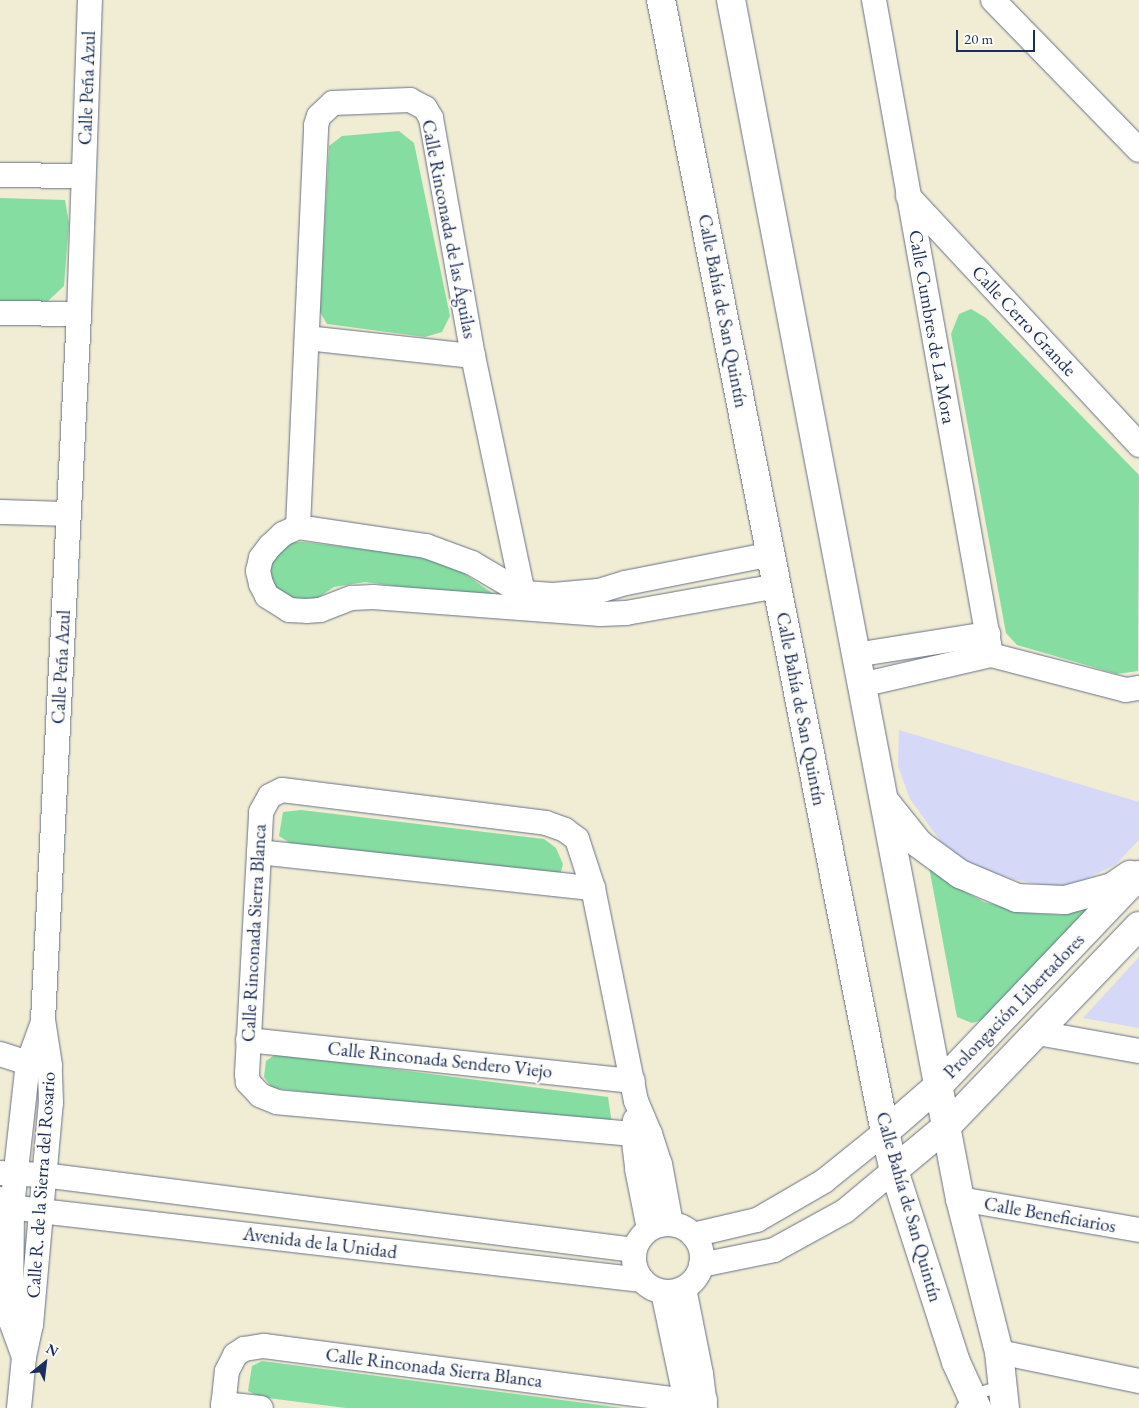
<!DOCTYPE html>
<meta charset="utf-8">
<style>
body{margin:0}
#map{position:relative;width:1139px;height:1408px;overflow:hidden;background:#f1ecd4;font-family:"EB Garamond",serif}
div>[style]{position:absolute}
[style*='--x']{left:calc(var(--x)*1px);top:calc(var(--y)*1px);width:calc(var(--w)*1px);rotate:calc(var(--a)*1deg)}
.built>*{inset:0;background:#d6d8f8}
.green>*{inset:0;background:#85dda1}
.roads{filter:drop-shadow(0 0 1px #667187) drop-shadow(0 0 1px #667187)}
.lane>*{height:11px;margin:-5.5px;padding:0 5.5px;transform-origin:5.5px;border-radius:5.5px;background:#fff}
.street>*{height:24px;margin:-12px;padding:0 12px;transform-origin:12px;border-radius:12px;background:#fff}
.street>.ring{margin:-12px;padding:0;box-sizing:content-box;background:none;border:24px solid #fff;border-radius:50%}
.secondary>*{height:28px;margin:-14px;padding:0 14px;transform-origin:14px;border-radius:14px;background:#fff}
span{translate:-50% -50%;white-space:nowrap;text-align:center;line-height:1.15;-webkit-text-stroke:4px #fdfcf7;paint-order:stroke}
.street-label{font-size:19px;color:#1b2f5e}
.north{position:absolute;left:20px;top:1338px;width:50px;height:50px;-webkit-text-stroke:4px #fdfcf7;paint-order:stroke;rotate:29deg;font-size:14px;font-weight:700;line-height:20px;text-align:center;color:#1b2f5e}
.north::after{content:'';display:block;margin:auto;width:18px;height:22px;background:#1b2f5e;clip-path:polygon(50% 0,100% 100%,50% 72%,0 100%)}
.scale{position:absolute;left:956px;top:30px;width:79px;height:22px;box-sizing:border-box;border:2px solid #1b2f5e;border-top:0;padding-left:6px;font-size:15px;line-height:18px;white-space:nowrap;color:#1b2f5e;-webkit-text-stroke:4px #fdfcf7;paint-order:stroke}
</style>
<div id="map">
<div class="built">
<i style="clip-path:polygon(899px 730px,1139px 802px,1139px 840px,1115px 865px,1064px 889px,1012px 879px,965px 862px,941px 842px,910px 799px,898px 766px)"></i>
<i style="clip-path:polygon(1139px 957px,1139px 1028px,1083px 1018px)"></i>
</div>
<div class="green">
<i style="clip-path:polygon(399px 131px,414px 143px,450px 316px,442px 332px,425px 337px,327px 324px,320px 312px,329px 146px,342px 136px)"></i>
<i style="clip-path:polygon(0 198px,65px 200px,69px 223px,64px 286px,48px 301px,0 301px)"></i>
<i style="clip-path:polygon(971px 309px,986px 318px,1139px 475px,1138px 671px,1117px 674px,1017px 645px,1006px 633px,951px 334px,959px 314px)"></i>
<i style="clip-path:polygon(285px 542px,304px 542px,411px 555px,456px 568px,495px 595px,485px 598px,365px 582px,334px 587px,313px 601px,290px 601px,276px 594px,267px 565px)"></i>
<i style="clip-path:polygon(301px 810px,544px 839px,556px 848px,563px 864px,561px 872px,541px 873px,290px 843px,279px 836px,283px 812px)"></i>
<i style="clip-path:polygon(929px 867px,949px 883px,984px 902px,1030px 913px,1061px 915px,1091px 908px,987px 1019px,972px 1023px,957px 1017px)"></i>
<i style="clip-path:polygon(276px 1054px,608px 1097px,612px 1124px,607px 1128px,272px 1088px,264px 1077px,266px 1061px)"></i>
<i style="clip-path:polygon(262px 1361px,623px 1408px,346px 1408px,260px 1397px,248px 1391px,252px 1366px)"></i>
</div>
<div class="roads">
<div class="lane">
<i style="--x:961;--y:1408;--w:16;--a:-55"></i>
<i style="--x:970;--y:1395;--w:34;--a:-17"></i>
</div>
<div class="street">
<i style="--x:874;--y:0;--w:665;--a:79.87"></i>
<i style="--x:993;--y:0;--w:209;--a:45.8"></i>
<i style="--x:0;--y:175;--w:83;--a:0.7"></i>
<i style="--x:908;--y:196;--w:340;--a:47.1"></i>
<i style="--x:0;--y:313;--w:79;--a:0.7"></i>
<i style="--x:307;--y:338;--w:167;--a:6.2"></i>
<i style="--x:0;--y:512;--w:68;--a:1.7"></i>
<i style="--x:298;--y:527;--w:402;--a:-87.4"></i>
<i style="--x:316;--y:125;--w:9;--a:-72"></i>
<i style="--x:319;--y:116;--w:19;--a:-43"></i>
<i style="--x:333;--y:103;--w:77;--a:-2.2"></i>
<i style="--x:410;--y:100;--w:17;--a:28"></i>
<i style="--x:425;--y:108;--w:12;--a:59"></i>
<i style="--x:431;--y:118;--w:242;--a:80"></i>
<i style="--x:473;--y:356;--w:252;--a:78.1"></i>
<i style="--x:772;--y:554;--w:150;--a:168.8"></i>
<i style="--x:625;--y:583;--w:28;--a:163"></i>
<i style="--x:598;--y:591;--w:45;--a:174.9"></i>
<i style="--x:553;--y:595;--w:30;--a:-176"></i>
<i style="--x:523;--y:593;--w:59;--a:-149.5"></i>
<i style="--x:472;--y:563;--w:49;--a:-159.7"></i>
<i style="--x:426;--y:546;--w:129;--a:-171.6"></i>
<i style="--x:298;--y:527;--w:17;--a:155"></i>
<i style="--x:283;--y:534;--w:18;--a:137"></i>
<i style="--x:270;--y:546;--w:15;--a:127"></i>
<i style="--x:261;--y:558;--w:13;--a:103"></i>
<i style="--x:258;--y:571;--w:13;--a:77"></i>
<i style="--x:261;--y:584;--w:13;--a:63"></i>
<i style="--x:267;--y:596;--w:26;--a:32"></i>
<i style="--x:289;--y:610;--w:17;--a:3"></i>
<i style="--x:306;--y:611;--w:14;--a:-4"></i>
<i style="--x:320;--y:610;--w:34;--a:-21"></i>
<i style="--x:352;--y:598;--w:21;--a:-3"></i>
<i style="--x:373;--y:597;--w:228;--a:4.3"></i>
<i style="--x:600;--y:614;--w:26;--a:-2"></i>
<i style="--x:626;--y:613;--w:153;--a:-10.1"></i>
<i style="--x:855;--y:655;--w:135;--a:-9"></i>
<i style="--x:861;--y:685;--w:133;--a:-13"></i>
<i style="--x:991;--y:655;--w:139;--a:14.5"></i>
<i style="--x:1126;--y:690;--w:13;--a:-9"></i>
<i style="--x:259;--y:852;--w:336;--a:6.2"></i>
<i style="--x:1038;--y:1033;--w:103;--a:10.1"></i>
<i style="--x:248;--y:1040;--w:387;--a:6.1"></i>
<i style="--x:0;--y:1054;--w:29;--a:18"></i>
<i style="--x:28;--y:1063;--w:15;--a:4"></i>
<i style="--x:635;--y:1120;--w:14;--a:98"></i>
<i style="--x:633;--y:1134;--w:35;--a:83"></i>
<i style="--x:637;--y:1169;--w:61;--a:78.7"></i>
<i style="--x:650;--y:1134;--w:17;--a:180"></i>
<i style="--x:633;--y:1134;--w:357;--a:-174.9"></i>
<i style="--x:277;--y:1102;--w:18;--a:-158"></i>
<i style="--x:260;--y:1095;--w:18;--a:-133"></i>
<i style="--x:248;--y:1082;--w:8;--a:-97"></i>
<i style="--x:247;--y:1074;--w:262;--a:-86.9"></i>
<i style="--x:261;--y:812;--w:18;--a:-61"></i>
<i style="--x:270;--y:796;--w:13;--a:-27"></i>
<i style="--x:282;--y:790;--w:266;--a:7.1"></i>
<i style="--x:546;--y:823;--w:20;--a:20"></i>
<i style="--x:565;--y:830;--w:15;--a:37"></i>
<i style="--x:577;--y:839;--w:52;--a:71.9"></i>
<i style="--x:593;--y:888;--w:217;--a:78.6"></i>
<i style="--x:636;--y:1101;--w:36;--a:67"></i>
<i style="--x:650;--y:1134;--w:32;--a:72"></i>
<i style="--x:660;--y:1164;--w:61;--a:79.6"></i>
<i style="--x:0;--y:1173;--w:43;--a:2.7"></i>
<i style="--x:43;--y:1175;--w:596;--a:7.23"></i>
<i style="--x:0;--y:1199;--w:14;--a:34"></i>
<i style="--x:12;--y:1207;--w:28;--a:8"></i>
<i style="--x:40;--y:1211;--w:606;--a:6.54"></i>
<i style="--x:960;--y:1199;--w:182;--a:9.8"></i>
<i class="ring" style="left:634px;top:1224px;width:44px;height:44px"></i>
<i style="--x:693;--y:1235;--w:66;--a:-13.2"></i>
<i style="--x:757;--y:1220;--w:78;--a:-30.2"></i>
<i style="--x:824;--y:1181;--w:78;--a:-38.8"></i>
<i style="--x:701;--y:1265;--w:75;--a:-11.6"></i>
<i style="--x:774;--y:1250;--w:81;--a:-28.8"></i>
<i style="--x:845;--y:1211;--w:64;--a:-39.9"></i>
<i style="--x:684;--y:1288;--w:88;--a:78.8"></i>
<i style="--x:701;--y:1374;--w:34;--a:83"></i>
<i style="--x:663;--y:1292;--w:111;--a:78.1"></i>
<i style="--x:686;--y:1401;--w:9;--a:54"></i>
<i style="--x:999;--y:1352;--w:143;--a:11.7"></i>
<i style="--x:24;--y:1357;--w:38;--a:-110"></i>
<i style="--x:11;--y:1321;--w:114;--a:-89.5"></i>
<i style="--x:12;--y:1207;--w:145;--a:-83.7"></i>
<i style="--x:28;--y:1063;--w:44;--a:-69.9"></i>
<i style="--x:223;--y:1404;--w:38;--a:6"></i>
<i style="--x:19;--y:1408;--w:51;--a:-84.4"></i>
<i style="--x:24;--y:1357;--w:33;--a:-78"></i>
<i style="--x:31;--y:1325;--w:223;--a:-84.9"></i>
<i style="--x:51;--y:1103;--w:38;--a:-92"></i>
<i style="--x:50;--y:1065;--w:46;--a:-98.8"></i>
<i style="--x:43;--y:1020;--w:707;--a:-87.08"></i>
<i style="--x:79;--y:314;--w:314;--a:-88"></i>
<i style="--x:223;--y:1408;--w:37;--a:-84"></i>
<i style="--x:227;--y:1371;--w:18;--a:-63"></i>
<i style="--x:235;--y:1355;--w:11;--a:-34"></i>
<i style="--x:244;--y:1349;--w:20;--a:-9"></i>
<i style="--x:264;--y:1346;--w:426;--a:7.4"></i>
<i style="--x:686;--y:1401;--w:19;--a:-3"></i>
</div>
<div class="secondary">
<i style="--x:661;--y:0;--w:1154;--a:78.81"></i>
<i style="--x:885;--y:1132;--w:39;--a:77"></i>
<i style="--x:894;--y:1170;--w:202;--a:72.1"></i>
<i style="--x:956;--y:1362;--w:51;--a:65.5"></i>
<i style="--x:731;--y:0;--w:1221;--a:79.19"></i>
<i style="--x:960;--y:1199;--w:158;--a:75.7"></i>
<i style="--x:999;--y:1352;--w:56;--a:83.9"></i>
<i style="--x:887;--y:804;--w:51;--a:51.3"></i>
<i style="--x:919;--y:844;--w:51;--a:36.2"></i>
<i style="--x:960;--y:874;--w:62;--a:22.8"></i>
<i style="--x:1017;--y:898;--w:48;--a:2.4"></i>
<i style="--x:1065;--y:900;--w:49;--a:-15.5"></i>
<i style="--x:1112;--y:887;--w:22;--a:-34"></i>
<i style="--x:885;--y:1132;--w:72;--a:-41"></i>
<i style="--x:939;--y:1085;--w:290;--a:-46.4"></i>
<i style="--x:894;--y:1170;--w:69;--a:-39.7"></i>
<i style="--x:947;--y:1126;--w:277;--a:-46.2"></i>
</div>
</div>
<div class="street-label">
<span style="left:87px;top:88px;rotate:-88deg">Calle Peña Azul</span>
<span style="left:449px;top:229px;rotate:79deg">Calle Rinconada de las Águilas</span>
<span style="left:723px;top:311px;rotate:79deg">Calle Bahía de San Quintín</span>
<span style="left:1024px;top:321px;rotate:47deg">Calle Cerro Grande</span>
<span style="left:932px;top:327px;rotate:80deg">Calle Cumbres de La Mora</span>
<span style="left:61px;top:667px;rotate:-87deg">Calle Peña Azul</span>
<span style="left:801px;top:709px;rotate:79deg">Calle Bahía de San Quintín</span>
<span style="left:254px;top:933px;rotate:-87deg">Calle Rinconada Sierra Blanca</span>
<span style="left:1014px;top:1006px;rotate:-46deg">Prolongación Libertadores</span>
<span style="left:440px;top:1060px;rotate:6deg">Calle Rinconada Sendero Viejo</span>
<span style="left:41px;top:1185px;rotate:-86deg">Calle R. de la Sierra del Rosario</span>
<span style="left:909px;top:1207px;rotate:74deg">Calle Bahía de San Quintín</span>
<span style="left:1050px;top:1215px;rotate:10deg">Calle Beneficiarios</span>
<span style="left:320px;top:1243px;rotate:7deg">Avenida de la Unidad</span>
<span style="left:434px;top:1368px;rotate:7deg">Calle Rinconada Sierra Blanca</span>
</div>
<div class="north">N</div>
<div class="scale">20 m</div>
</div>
